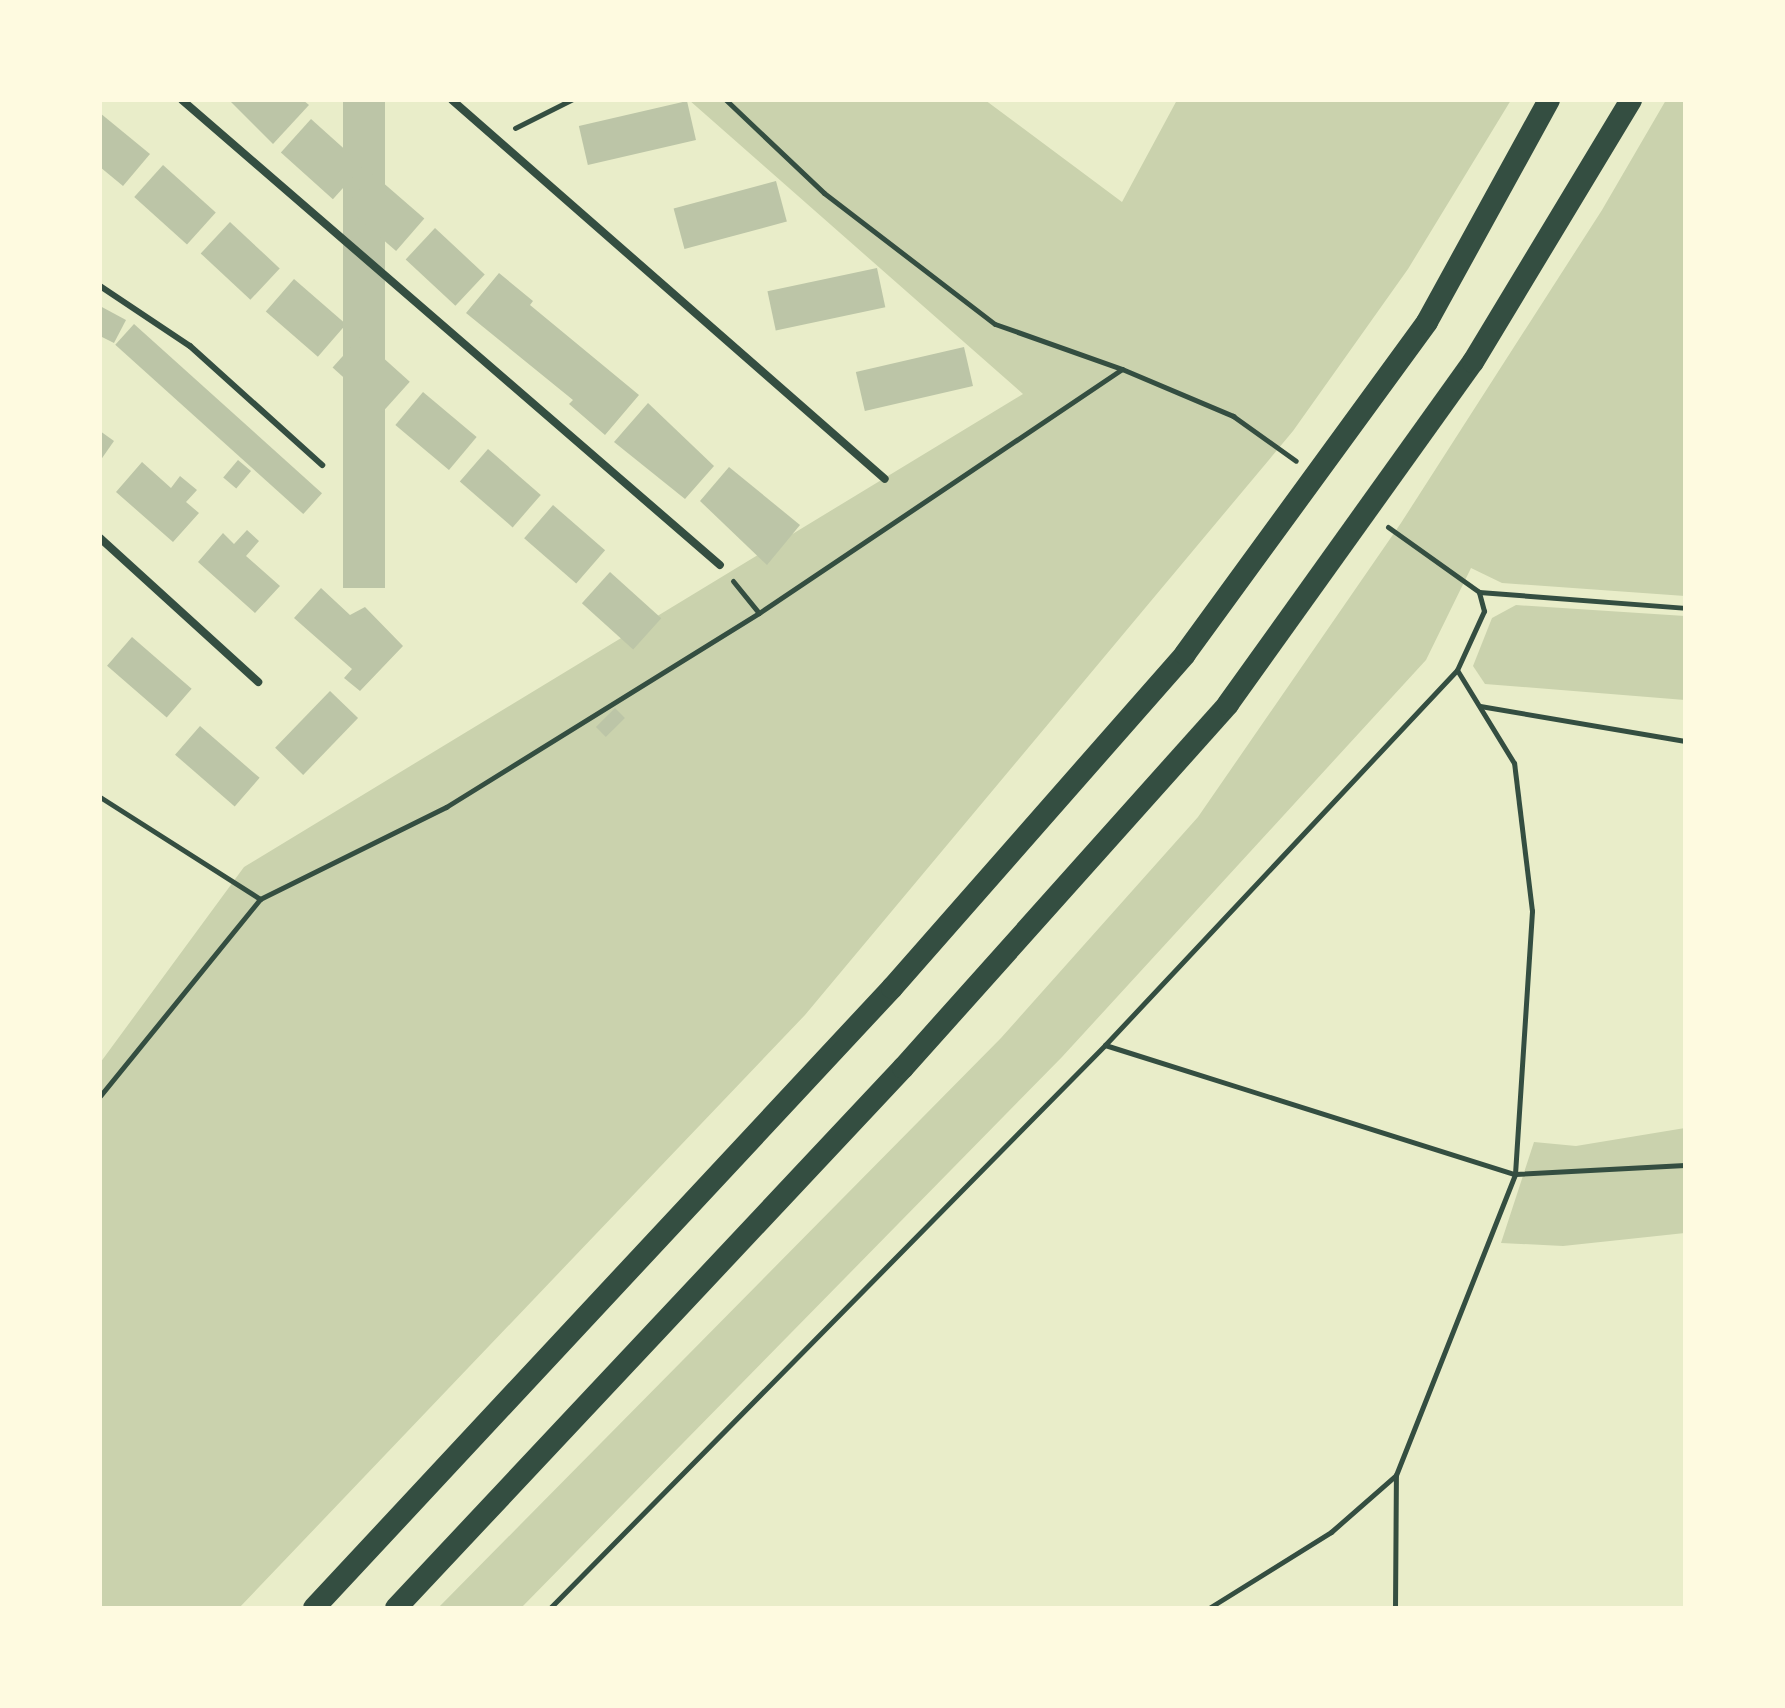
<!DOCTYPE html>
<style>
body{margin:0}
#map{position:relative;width:1785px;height:1708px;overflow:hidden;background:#e9edc9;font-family:"Golos Text",sans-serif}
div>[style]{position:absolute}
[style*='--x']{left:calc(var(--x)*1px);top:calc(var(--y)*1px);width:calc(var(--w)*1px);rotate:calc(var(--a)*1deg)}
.green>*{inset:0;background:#cad2ad}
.building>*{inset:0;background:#bcc5a7;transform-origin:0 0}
.path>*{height:5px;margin:-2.5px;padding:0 2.5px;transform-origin:2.5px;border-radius:2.5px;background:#344e41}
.service>*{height:6px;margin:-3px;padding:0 3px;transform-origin:3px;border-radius:3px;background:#344e41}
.minor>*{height:8px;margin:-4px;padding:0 4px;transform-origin:4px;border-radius:4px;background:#344e41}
.trunk>*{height:22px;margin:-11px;padding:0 11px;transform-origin:11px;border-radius:11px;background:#344e41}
span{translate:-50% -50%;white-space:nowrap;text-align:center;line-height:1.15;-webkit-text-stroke:8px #fefae0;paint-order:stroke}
.frame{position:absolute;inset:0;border:102px solid #fefae0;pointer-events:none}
</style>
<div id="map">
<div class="green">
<i style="clip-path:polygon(689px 100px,985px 100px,1122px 202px,1177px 100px,1511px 100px,1408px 269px,1293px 431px,805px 1015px,239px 1608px,100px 1608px,100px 1063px,244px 867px,1023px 394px)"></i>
<i style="clip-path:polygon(1666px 100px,1685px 100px,1685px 596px,1502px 583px,1471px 568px,1426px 660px,1062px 1057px,521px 1608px,438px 1608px,1001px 1038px,1198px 817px,1401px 523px,1602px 210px)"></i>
<i style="clip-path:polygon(1516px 605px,1685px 616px,1685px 700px,1485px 684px,1473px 666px,1492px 618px)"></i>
<i style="clip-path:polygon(1685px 1128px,1685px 1233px,1563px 1246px,1501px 1243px,1534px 1142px,1576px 1146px)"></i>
</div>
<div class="building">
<i style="clip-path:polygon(229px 100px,303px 100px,309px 105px,273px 144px)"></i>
<i style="left:343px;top:100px;width:42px;height:488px"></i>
<i style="left:687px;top:101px;width:40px;height:111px;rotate:77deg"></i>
<i style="clip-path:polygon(100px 113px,150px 154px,123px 186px,100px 167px)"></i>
<i style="left:311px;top:119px;width:70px;height:45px;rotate:42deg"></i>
<i style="left:163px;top:165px;width:71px;height:43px;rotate:42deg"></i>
<i style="left:373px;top:174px;width:68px;height:43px;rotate:41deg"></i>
<i style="left:776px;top:181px;width:42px;height:106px;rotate:75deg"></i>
<i style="left:230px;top:222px;width:68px;height:43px;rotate:43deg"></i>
<i style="left:435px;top:228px;width:68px;height:43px;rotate:43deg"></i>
<i style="left:877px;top:268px;width:40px;height:112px;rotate:78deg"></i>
<i style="clip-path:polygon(499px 273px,533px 301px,530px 305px,639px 395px,605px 435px,569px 404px,573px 400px,466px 313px)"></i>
<i style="left:294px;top:279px;width:69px;height:43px;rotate:41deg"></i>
<i style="clip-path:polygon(100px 306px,126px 320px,114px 343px,100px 336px)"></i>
<i style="left:134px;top:324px;width:253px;height:28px;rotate:42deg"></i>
<i style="left:360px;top:337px;width:67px;height:41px;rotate:42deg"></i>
<i style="left:964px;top:347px;width:40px;height:111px;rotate:77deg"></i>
<i style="left:423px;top:392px;width:70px;height:43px;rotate:40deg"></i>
<i style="clip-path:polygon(648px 403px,714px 466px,685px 499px,614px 442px)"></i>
<i style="clip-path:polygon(100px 431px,114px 441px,100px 461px)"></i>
<i style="left:488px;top:449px;width:70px;height:43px;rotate:41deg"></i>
<i style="left:238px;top:460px;width:17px;height:23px;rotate:40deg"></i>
<i style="clip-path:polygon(142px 462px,171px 488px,180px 476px,197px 490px,186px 502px,199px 513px,173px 542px,116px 492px)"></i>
<i style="clip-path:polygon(729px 467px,800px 525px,767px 565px,700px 501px)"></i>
<i style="left:553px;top:505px;width:69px;height:44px;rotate:41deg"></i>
<i style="clip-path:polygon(247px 530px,259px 541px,246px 556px,280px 586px,255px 613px,198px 562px,223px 533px,234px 544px)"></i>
<i style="left:610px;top:572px;width:69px;height:42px;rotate:42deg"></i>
<i style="clip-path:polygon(321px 588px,350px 615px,365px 607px,403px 646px,360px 691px,344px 678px,352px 669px,294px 618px)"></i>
<i style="left:132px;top:637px;width:79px;height:38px;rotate:41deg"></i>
<i style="left:330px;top:691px;width:39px;height:79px;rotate:44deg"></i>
<i style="left:615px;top:708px;width:14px;height:27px;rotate:45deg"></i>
<i style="left:200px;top:726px;width:79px;height:38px;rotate:41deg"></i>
</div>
<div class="path">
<i style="--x:726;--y:100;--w:135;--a:43.5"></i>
<i style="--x:824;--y:193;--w:215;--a:37.5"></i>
<i style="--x:995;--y:324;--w:135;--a:19.5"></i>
<i style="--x:1122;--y:369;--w:121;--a:22.9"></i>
<i style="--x:1233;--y:416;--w:77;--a:35.5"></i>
<i style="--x:515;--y:128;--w:63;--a:-26.6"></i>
<i style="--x:1388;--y:527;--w:112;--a:35.5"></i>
<i style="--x:1479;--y:592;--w:207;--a:4.4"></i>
<i style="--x:733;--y:581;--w:41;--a:50.9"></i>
<i style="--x:1480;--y:706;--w:208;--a:9.7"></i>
<i style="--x:100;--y:797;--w:190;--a:32.5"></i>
<i style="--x:1105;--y:1045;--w:430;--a:17.5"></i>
<i style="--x:1515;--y:1174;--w:170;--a:-3"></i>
<i style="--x:100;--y:1096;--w:254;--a:-50.9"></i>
<i style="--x:260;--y:899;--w:208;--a:-26.3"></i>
<i style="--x:446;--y:807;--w:368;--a:-31.8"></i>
<i style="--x:759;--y:613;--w:437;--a:-33.9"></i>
<i style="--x:550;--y:1608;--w:791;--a:-45.41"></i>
<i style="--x:1105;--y:1045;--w:514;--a:-46.81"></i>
<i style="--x:1457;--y:670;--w:65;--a:-65.4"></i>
<i style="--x:1484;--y:611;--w:20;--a:-105"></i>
<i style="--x:1209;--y:1608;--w:144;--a:-31.9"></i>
<i style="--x:1331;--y:1532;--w:86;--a:-41.2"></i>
<i style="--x:1395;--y:1608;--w:133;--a:-89.6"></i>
<i style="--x:1396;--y:1475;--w:324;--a:-68.4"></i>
<i style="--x:1515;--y:1174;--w:264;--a:-86.3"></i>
<i style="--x:1532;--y:911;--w:149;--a:-96.9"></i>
<i style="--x:1514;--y:763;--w:109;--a:-121.5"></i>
</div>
<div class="service">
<i style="--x:100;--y:286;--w:108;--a:33.7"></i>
<i style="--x:190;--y:346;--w:178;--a:42"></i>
</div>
<div class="minor">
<i style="--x:182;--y:100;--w:711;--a:40.84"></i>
<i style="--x:452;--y:100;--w:575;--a:41.2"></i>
<i style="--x:100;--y:538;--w:214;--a:42.3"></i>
</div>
<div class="trunk">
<i style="--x:314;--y:1608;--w:848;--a:-47.01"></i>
<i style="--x:892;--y:988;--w:444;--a:-48.7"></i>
<i style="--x:1185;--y:654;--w:411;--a:-53.9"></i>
<i style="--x:1427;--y:322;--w:253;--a:-61.2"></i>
<i style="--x:396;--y:1608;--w:741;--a:-46.81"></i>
<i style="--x:903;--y:1068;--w:488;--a:-48.2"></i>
<i style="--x:1228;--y:704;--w:421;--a:-54.4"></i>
<i style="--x:1473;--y:362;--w:306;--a:-58.9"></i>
</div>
<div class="frame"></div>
</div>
